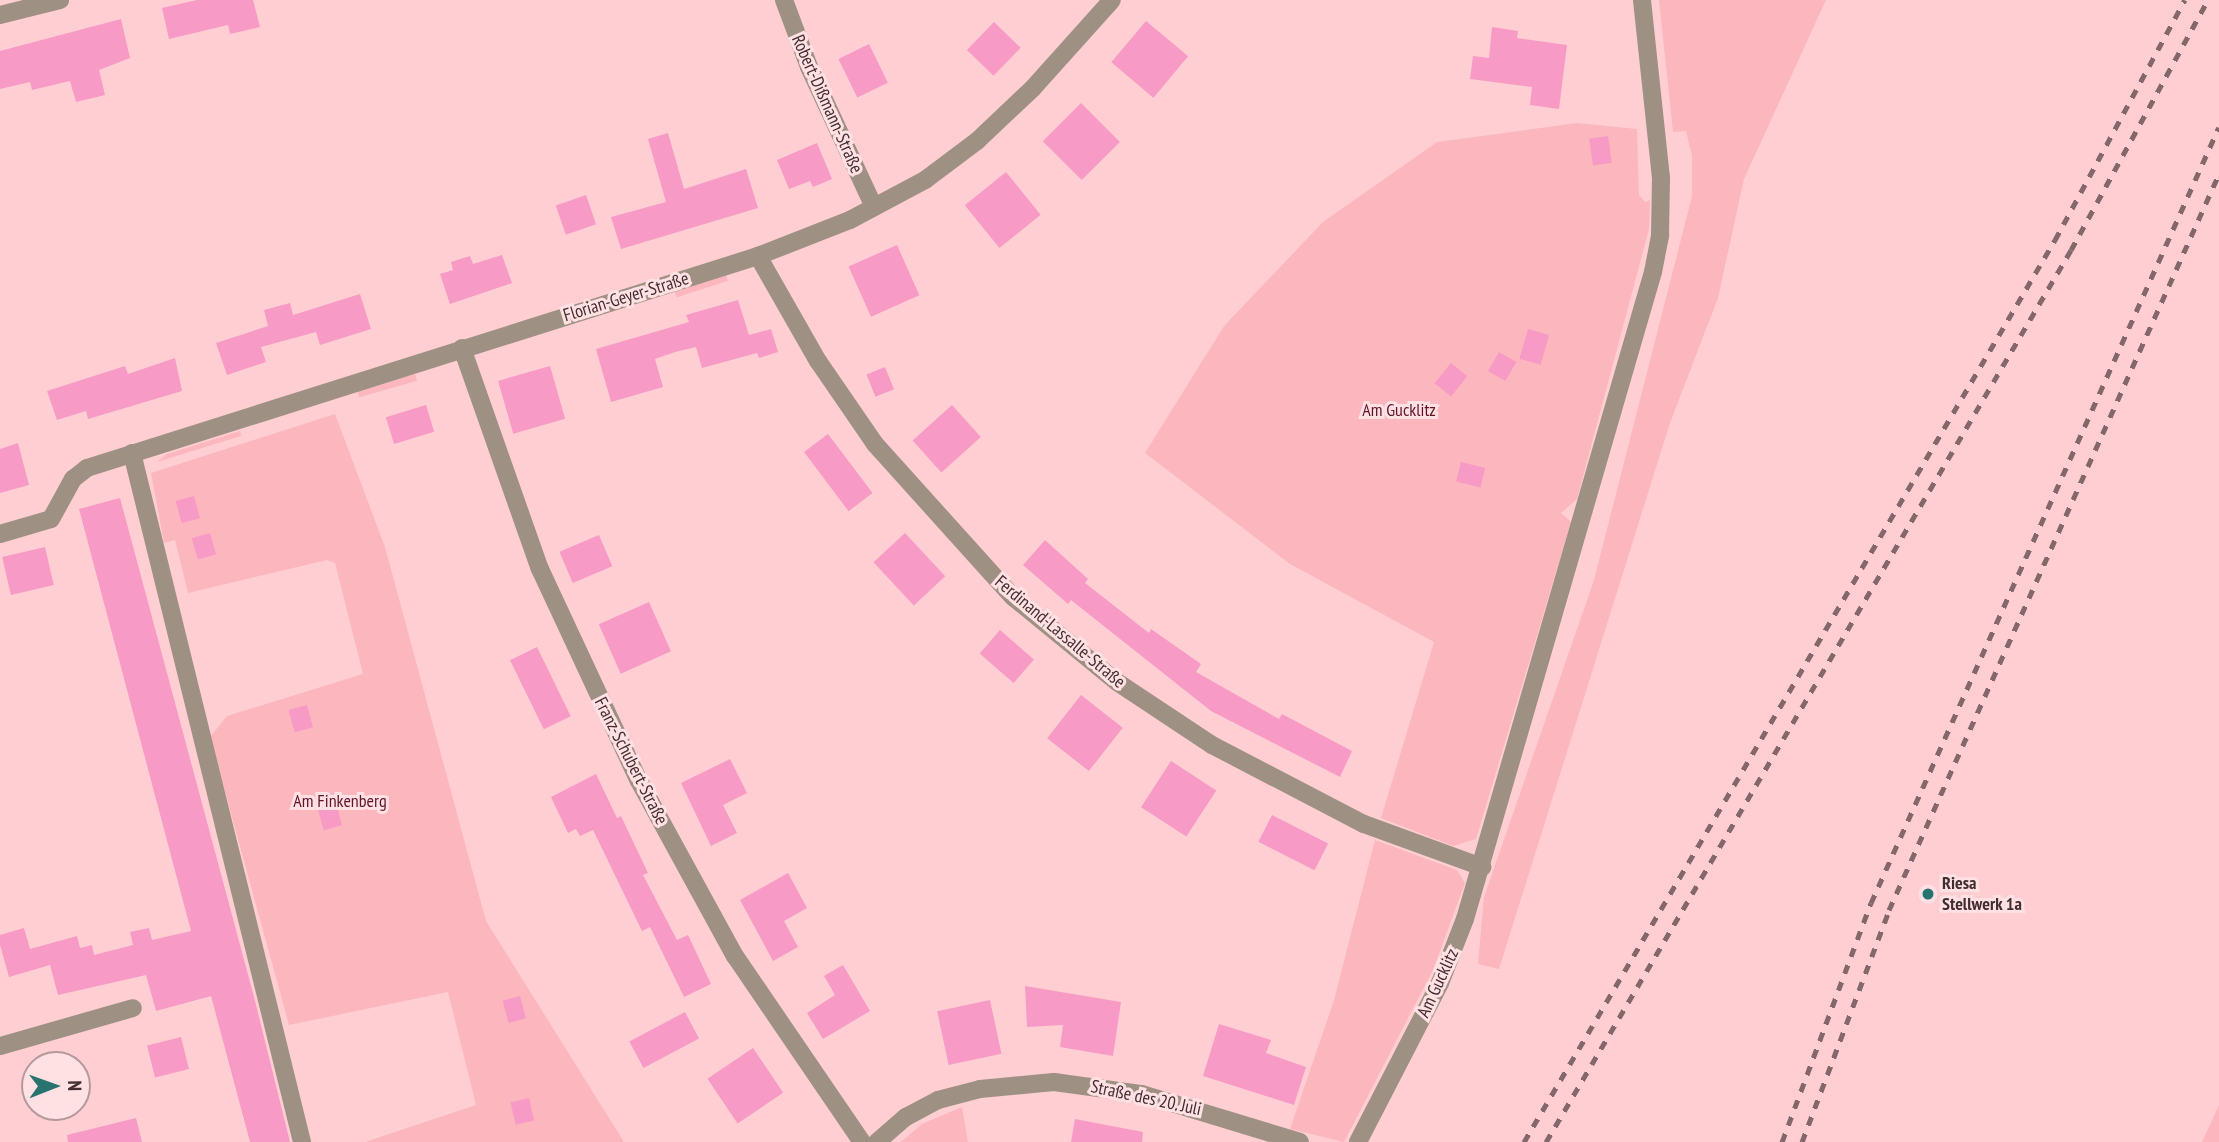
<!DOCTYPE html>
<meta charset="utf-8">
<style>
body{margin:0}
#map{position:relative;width:2219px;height:1142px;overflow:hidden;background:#ffced3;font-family:"PT Sans Narrow",sans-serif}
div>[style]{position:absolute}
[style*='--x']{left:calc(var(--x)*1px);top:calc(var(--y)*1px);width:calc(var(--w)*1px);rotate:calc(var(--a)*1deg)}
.green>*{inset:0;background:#fcb6be;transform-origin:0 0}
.building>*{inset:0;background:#f79ac5;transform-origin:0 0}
.minor>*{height:18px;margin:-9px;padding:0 9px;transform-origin:9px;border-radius:9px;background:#9e9183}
.rail>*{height:5px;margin-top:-2.5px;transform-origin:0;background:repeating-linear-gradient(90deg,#84676a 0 9px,transparent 0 18px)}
.dots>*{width:19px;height:19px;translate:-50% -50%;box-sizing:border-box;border:4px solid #ffe1e4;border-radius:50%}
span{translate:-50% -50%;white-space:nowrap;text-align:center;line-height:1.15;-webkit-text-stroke:6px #ffe1e4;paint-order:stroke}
.street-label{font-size:18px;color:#412e30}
.park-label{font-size:18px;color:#621428}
.poi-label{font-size:18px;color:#412e30;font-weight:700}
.left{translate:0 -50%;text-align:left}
.north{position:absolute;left:21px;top:1051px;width:70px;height:70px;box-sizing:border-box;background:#ffe1e4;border:2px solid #b3999c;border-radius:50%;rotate:89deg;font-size:19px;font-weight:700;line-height:28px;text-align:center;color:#412e30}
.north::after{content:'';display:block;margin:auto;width:24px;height:32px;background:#28726f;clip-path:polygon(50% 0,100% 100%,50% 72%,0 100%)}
</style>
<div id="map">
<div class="green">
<i style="clip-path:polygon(1659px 0,1826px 0,1744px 179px,1718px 298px,1670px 423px,1499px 969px,1478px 964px,1484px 897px,1594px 580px,1692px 196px,1692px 156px,1686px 131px,1673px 132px)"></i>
<i style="clip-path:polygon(1577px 123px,1637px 129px,1639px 195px,1645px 202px,1650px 200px,1649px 229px,1577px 499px,1561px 513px,1571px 522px,1476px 839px,1453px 846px,1381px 818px,1434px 642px,1290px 564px,1145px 453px,1224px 326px,1323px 222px,1437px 142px)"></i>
<i style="left:726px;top:275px;width:6px;height:54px;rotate:72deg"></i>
<i style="left:415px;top:374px;width:7px;height:60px;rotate:74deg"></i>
<i style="clip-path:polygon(335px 414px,385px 547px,486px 921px,624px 1142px,365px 1142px,476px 1105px,448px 992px,289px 1025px,210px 737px,227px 716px,363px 674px,335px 563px,327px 560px,188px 593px,175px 540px,164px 543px,151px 473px)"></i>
<i style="clip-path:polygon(240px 431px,241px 436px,157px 462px,167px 454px)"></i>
<i style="clip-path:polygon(1375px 840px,1457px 870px,1465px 883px,1433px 970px,1344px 1142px,1290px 1129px,1334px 1000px)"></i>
<i style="clip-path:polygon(2219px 1105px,2219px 1142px,2202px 1142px)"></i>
<i style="clip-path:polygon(962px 1107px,968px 1142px,901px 1142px,922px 1124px)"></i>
</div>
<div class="building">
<i style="clip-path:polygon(197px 0,253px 0,260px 27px,230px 34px,228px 25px,169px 39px,162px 8px)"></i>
<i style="clip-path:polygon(121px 19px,130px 58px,99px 70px,105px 95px,76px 102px,70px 81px,32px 90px,30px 82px,0 89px,0 51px)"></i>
<i style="left:1146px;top:21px;width:55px;height:54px;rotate:40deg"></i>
<i style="left:994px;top:22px;width:37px;height:39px;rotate:44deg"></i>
<i style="clip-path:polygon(1492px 27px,1518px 31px,1517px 38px,1567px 45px,1559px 109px,1530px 105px,1532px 87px,1470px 79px,1473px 56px,1489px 58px)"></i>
<i style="left:869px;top:44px;width:43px;height:34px;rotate:64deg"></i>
<i style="left:1081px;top:103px;width:55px;height:54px;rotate:45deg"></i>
<i style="clip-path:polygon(668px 133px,684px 189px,746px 169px,758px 208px,621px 249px,611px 217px,666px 202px,648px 139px)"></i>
<i style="left:1608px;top:136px;width:27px;height:19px;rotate:82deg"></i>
<i style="clip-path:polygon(817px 143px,832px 179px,813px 187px,810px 181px,789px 189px,777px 160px)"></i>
<i style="left:1006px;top:172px;width:55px;height:53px;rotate:51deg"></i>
<i style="left:586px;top:195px;width:31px;height:32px;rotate:71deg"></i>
<i style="left:897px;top:245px;width:55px;height:53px;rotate:66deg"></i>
<i style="clip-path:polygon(502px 255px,512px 283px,450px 304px,440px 274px,453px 270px,451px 262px,470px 256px,473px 264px)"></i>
<i style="clip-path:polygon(360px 294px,371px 329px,320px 345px,316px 332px,261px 347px,266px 362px,227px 375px,216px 343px,268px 326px,264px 310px,290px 303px,293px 315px)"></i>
<i style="clip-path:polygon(738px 300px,749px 335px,771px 329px,778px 352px,759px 358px,757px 353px,702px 368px,696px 347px,675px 352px,655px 359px,663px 387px,611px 402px,596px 349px,689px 322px,686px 315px)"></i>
<i style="left:1528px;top:329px;width:22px;height:31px;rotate:16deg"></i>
<i style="left:1499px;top:352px;width:20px;height:22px;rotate:30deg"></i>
<i style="clip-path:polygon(175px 358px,182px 391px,88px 419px,86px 411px,57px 420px,47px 391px,125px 366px,128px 374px)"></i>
<i style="left:1451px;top:363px;width:21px;height:26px;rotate:39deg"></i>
<i style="left:550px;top:366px;width:55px;height:54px;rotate:74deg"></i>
<i style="left:885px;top:367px;width:24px;height:20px;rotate:68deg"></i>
<i style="left:426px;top:405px;width:28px;height:42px;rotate:73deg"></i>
<i style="left:952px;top:405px;width:43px;height:53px;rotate:48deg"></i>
<i style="left:828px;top:434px;width:74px;height:30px;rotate:53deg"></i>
<i style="clip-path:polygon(18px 443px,29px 485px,0 493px,0 449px)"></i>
<i style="left:1461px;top:462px;width:25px;height:20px;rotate:14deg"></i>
<i style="left:194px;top:496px;width:23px;height:19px;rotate:75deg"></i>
<i style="clip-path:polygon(120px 498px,254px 997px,290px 1142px,250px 1142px,211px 996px,156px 1011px,146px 975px,58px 995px,50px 965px,9px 977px,0 945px,0 935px,24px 928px,30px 949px,77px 936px,80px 948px,92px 945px,94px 955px,133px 945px,130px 932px,149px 928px,152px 940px,191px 931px,79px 509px)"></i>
<i style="left:210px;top:533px;width:22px;height:19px;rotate:74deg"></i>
<i style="left:905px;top:533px;width:59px;height:43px;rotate:47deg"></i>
<i style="left:599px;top:535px;width:34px;height:43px;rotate:67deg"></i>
<i style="clip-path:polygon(1045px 540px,1088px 579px,1085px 583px,1149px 633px,1151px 629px,1201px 664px,1196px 672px,1279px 719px,1282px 714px,1352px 751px,1340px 777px,1211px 711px,1071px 600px,1068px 604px,1023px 565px)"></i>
<i style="left:45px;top:547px;width:39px;height:44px;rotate:77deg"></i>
<i style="left:649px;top:602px;width:54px;height:55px;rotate:66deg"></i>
<i style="left:1000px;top:630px;width:45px;height:31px;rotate:41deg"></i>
<i style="left:537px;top:647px;width:77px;height:30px;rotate:64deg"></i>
<i style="left:1081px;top:695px;width:53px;height:55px;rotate:38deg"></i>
<i style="left:307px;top:705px;width:23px;height:19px;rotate:75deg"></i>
<i style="clip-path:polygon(730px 759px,747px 793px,723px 805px,737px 833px,711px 846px,681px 783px)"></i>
<i style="left:1171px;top:761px;width:54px;height:55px;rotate:33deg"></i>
<i style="clip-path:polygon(596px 774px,617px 818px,621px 816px,648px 873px,643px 875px,677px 940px,688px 935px,711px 984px,684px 997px,650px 927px,642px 931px,593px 830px,580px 836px,576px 829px,568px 833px,551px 797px)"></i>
<i style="left:336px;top:803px;width:23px;height:19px;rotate:75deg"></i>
<i style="left:1272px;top:815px;width:63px;height:30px;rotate:27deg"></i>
<i style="clip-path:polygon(788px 873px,807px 908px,784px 921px,798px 947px,773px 961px,740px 900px)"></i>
<i style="clip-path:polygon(843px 965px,870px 1011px,823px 1039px,807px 1013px,835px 995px,824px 976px)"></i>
<i style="clip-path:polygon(1025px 986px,1121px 1002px,1113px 1056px,1060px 1047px,1063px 1025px,1027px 1027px)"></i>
<i style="left:520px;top:996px;width:23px;height:18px;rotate:75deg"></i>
<i style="left:990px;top:1000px;width:55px;height:54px;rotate:78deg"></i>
<i style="left:685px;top:1012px;width:30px;height:63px;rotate:62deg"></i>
<i style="clip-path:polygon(1219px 1024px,1271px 1040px,1266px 1053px,1306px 1067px,1294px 1105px,1203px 1076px)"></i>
<i style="left:181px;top:1037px;width:33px;height:35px;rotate:76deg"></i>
<i style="left:753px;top:1048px;width:54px;height:55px;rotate:56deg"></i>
<i style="left:529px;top:1098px;width:23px;height:19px;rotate:77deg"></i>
<i style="clip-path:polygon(136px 1118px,142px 1142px,68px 1142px,67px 1135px)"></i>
<i style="clip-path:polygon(1075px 1119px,1143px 1132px,1142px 1142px,1071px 1142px)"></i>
</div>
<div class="minor">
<i style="--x:784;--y:0;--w:72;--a:69.5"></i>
<i style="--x:809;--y:67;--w:154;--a:65.1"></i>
<i style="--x:0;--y:15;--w:62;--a:-14"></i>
<i style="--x:758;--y:256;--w:121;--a:60.3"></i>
<i style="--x:818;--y:361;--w:101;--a:55.5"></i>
<i style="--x:875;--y:444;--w:206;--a:48"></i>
<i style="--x:1013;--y:597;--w:134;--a:39.3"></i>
<i style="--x:1117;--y:682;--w:114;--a:33.6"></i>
<i style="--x:1212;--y:745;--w:171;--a:27.5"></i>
<i style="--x:1364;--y:824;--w:126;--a:20"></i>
<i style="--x:462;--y:348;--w:234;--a:70.6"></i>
<i style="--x:540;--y:569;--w:234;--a:65"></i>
<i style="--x:639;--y:781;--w:200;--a:61.3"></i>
<i style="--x:735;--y:956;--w:225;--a:55.7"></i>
<i style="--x:132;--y:453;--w:710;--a:76.14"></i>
<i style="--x:0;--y:534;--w:53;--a:-16.4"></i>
<i style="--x:51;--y:519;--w:46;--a:-61.2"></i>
<i style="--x:73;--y:479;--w:18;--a:-38"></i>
<i style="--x:87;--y:468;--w:704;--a:-17.53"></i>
<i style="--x:758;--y:256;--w:99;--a:-21.4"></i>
<i style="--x:850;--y:220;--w:85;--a:-28.1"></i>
<i style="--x:925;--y:180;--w:65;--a:-36.9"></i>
<i style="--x:977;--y:141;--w:77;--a:-43.4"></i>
<i style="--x:1033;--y:88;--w:118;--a:-48.1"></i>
<i style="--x:0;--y:1046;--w:138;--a:-15.9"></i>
<i style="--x:877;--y:1142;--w:38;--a:-41"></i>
<i style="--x:906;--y:1117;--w:36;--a:-28"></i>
<i style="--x:938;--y:1100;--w:43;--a:-14.7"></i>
<i style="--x:980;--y:1089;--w:74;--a:-5.4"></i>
<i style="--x:1054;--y:1082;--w:89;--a:7.8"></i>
<i style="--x:1142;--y:1094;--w:165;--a:16.9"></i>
<i style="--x:1358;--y:1142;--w:179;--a:-62.7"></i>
<i style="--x:1440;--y:983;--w:69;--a:-68.7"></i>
<i style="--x:1465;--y:919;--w:674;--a:-73.8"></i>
<i style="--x:1653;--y:272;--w:38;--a:-79"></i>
<i style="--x:1660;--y:235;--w:57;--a:-89"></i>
<i style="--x:1661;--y:178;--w:179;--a:-96.1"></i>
</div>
<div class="rail">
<i style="--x:1524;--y:1142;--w:1047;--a:-59.52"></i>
<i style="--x:2055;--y:240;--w:273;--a:-61.6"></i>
<i style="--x:1546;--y:1142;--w:1035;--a:-59.52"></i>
<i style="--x:2071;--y:250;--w:285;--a:-61.3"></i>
<i style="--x:1782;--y:1142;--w:255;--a:-69.6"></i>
<i style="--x:1871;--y:903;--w:850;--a:-65.85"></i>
<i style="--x:1802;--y:1142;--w:248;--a:-69.4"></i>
<i style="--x:1889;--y:910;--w:807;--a:-65.85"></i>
</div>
<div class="dots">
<i style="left:1928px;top:894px;background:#28726f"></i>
</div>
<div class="street-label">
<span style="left:827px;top:104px;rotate:66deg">Robert-Dißmann-Straße</span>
<span style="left:626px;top:297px;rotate:-17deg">Florian-Geyer-Straße</span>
<span style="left:1060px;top:632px;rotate:40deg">Ferdinand-Lassalle-Straße</span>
<span style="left:631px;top:761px;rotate:63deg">Franz-Schubert-Straße</span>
<span style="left:1438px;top:983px;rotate:-65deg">Am Gucklitz</span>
<span style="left:1146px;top:1098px;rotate:12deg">Straße des 20. Juli</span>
</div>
<div class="park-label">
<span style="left:1399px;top:410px">Am Gucklitz</span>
<span style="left:340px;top:801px">Am Finkenberg</span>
</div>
<div class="poi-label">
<span class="left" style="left:1942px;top:894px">Riesa<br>Stellwerk 1a</span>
</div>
<div class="north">N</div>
</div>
